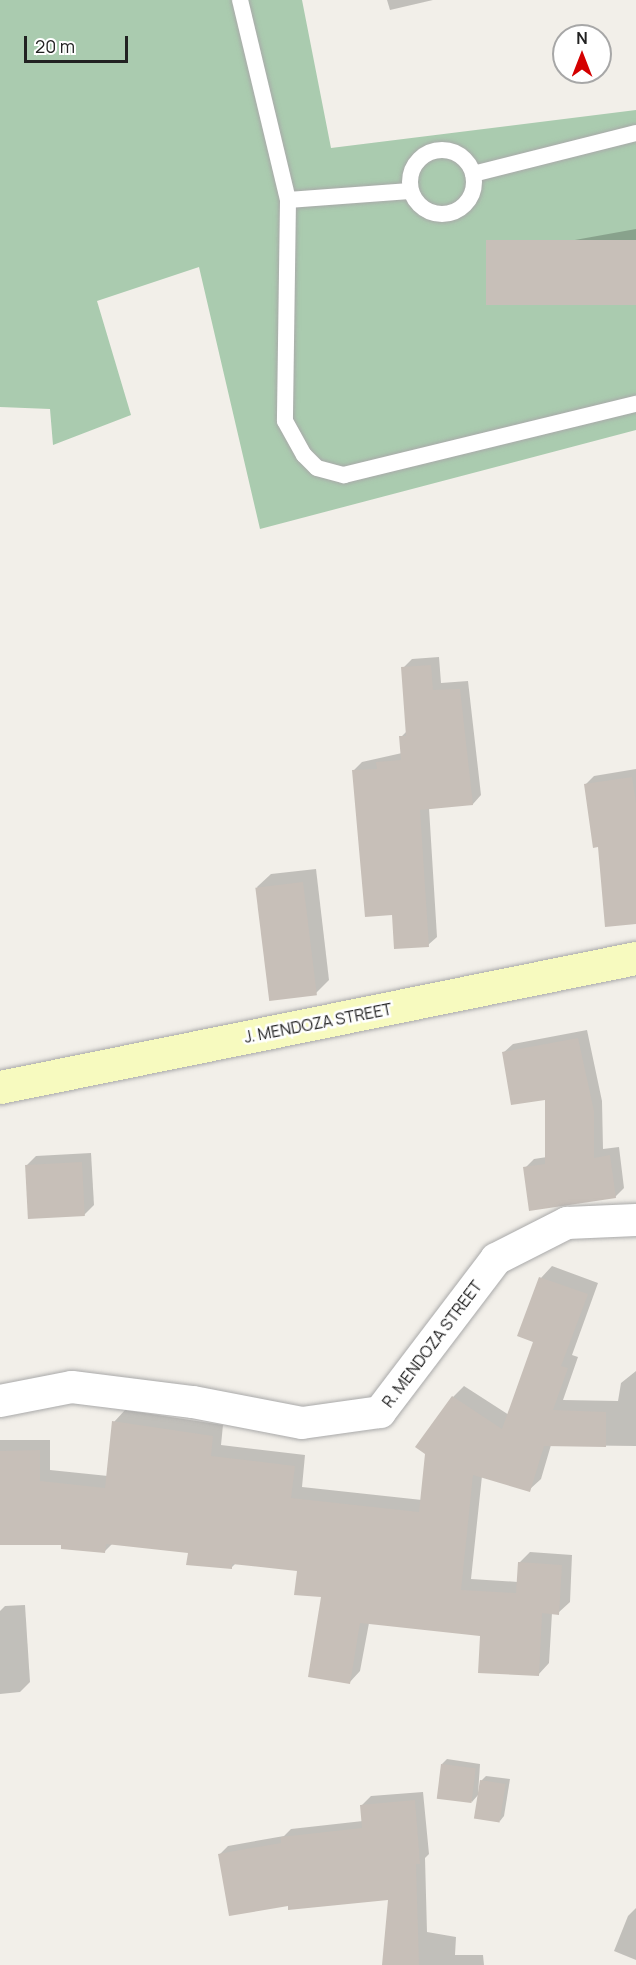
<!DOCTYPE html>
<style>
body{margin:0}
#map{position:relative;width:636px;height:1965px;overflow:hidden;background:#f2efe9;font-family:Manrope,sans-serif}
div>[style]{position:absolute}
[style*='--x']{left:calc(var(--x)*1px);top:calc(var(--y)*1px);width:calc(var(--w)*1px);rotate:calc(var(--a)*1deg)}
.cemetery>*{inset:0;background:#aacbaf}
.shadow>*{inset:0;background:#0003}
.building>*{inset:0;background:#c7bfb8;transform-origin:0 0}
.roads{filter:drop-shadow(0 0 2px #a9a9a9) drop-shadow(0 0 2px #a9a9a9)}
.lane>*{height:16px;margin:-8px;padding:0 8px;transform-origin:8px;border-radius:8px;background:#fff}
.lane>.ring{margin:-8px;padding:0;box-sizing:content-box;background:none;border:16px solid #fff;border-radius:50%}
.street>*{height:32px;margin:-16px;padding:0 16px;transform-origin:16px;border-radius:16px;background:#fff}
.secondary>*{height:33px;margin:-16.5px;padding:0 16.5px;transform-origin:16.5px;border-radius:16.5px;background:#f7fabf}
span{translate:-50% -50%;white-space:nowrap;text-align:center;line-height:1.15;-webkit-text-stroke:5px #fff;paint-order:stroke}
.street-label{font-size:16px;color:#222}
.north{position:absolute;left:552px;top:24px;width:60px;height:60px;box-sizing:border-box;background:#fff;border:2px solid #a7a7a7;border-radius:50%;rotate:0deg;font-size:16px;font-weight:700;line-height:24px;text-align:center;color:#222}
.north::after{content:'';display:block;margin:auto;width:21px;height:27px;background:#d40000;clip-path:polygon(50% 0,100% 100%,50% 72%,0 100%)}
.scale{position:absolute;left:24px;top:36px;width:104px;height:27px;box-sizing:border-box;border:3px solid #222;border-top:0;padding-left:8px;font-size:18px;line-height:21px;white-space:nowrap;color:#222;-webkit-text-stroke:4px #fff;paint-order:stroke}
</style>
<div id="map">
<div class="cemetery">
<i style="clip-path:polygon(0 0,302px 0,331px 148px,636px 110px,636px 430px,260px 529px,199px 267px,97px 301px,131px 415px,53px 445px,50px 409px,0 407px)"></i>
</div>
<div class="shadow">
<i style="clip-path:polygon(387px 0,433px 0,390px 10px)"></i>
<i style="clip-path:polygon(636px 229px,636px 304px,489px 267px,503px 253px)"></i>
<i style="clip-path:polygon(439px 657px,441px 683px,468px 681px,481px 795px,473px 804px,429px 808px,437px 937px,428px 945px,393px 914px,353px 771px,362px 762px,402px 753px,401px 737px,407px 731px,403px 668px,412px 659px)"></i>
<i style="clip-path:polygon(636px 769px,636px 923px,600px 845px,585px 785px,594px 776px)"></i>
<i style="clip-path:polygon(316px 869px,329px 980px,315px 994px,257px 887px,271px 874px)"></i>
<i style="clip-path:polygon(587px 1030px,602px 1101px,603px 1149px,619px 1147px,624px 1188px,615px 1197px,525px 1168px,534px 1159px,547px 1157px,546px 1098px,503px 1053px,513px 1044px)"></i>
<i style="clip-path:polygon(91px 1153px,94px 1205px,84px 1215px,26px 1166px,36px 1156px)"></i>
<i style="clip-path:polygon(552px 1266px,598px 1283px,572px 1355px,578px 1357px,563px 1400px,618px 1401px,621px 1383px,636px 1371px,636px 1446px,551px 1445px,541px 1479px,529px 1490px,482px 1476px,471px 1579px,518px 1582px,519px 1563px,530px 1552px,572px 1555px,570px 1602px,558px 1613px,552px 1613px,549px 1663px,538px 1675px,482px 1635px,369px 1623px,360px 1671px,349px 1683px,323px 1596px,298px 1569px,236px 1563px,231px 1568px,189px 1552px,113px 1543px,104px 1552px,63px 1544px,0 1544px,0 1440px,50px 1440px,50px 1470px,108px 1476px,114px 1422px,125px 1410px,223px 1425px,221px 1445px,305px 1455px,302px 1487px,422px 1500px,453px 1397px,464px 1386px,509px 1415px,535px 1341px,519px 1335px,541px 1278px)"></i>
<i style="clip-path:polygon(25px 1605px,30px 1682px,20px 1692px,0 1694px,0 1611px,5px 1606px)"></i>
<i style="clip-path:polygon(447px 1759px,480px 1764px,478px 1795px,472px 1802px,442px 1764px)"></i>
<i style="clip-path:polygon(486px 1776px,510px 1779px,504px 1816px,500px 1821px,481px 1781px)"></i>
<i style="clip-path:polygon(423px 1792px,429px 1854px,425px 1858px,427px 1932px,456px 1937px,455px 1955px,483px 1955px,484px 1965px,384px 1965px,390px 1898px,289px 1904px,219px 1855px,228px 1846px,284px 1836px,291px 1829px,363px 1821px,362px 1805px,371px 1796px)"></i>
<i style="clip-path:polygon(636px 1908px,636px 1960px,614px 1951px,628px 1916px)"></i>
</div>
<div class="building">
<i style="left:636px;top:240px;width:65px;height:150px;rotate:90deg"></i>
<i style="clip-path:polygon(431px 665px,433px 690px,460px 689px,473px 805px,420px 810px,429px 947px,394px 949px,392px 915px,365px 917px,352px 770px,377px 769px,376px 762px,401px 760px,399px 736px,406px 736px,401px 667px)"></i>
<i style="clip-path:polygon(632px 777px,636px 803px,636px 924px,605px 927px,598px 847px,593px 848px,584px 784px)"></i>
<i style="left:303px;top:882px;width:114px;height:48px;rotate:83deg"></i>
<i style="clip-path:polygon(578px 1038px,594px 1111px,594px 1158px,610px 1155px,616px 1198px,529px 1211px,523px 1167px,545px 1164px,545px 1100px,511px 1105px,502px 1052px)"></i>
<i style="left:82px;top:1162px;width:54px;height:57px;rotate:87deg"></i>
<i style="clip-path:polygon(539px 1277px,588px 1294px,561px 1366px,568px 1368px,553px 1410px,606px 1412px,606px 1447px,544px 1446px,530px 1492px,473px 1475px,461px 1590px,516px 1593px,518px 1562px,562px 1565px,559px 1615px,542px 1613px,539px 1676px,478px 1673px,480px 1636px,360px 1623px,350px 1684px,308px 1677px,321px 1597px,294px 1595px,297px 1571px,232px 1564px,232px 1569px,186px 1565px,188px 1553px,106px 1544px,105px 1553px,61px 1549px,61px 1545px,0 1545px,0 1451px,40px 1450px,40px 1481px,105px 1488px,112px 1421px,213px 1436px,211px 1456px,295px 1466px,291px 1498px,419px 1512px,425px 1454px,415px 1447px,452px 1396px,502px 1429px,533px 1342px,517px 1336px)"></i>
<i style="left:441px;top:1764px;width:35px;height:35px;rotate:7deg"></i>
<i style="left:480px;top:1780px;width:26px;height:39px;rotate:9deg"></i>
<i style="clip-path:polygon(415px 1800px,420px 1864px,416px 1864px,419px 1965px,382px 1965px,388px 1900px,288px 1910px,288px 1906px,229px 1916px,218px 1854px,281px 1843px,281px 1837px,362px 1828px,360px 1805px)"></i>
</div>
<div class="roads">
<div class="lane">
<i style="--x:240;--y:0;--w:206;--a:76.5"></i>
<i style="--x:288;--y:200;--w:221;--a:90.8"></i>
<i style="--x:285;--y:421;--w:39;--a:61"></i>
<i style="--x:304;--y:455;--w:18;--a:45"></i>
<i style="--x:317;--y:468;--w:28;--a:15"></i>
<i style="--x:344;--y:475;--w:301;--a:-13.7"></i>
<i class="ring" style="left:410px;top:150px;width:48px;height:48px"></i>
<i style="--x:473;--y:174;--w:168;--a:-14.1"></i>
<i style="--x:288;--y:200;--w:122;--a:-4.2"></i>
</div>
<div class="street">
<i style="--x:0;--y:1401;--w:73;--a:-11"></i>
<i style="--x:72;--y:1387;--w:122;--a:7.1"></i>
<i style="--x:193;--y:1402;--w:111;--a:10.9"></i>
<i style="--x:302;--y:1423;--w:79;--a:-8"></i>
<i style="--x:380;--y:1412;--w:192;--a:-52.8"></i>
<i style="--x:496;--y:1259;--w:80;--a:-26.9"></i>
<i style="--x:567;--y:1223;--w:69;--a:-2.5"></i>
</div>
<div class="secondary">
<i style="--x:0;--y:1087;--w:649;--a:-11.47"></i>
</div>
</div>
<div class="street-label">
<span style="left:318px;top:1023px;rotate:-11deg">J. MENDOZA STREET</span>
<span style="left:432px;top:1344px;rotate:-53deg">R. MENDOZA STREET</span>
</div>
<div class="north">N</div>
<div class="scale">20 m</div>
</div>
